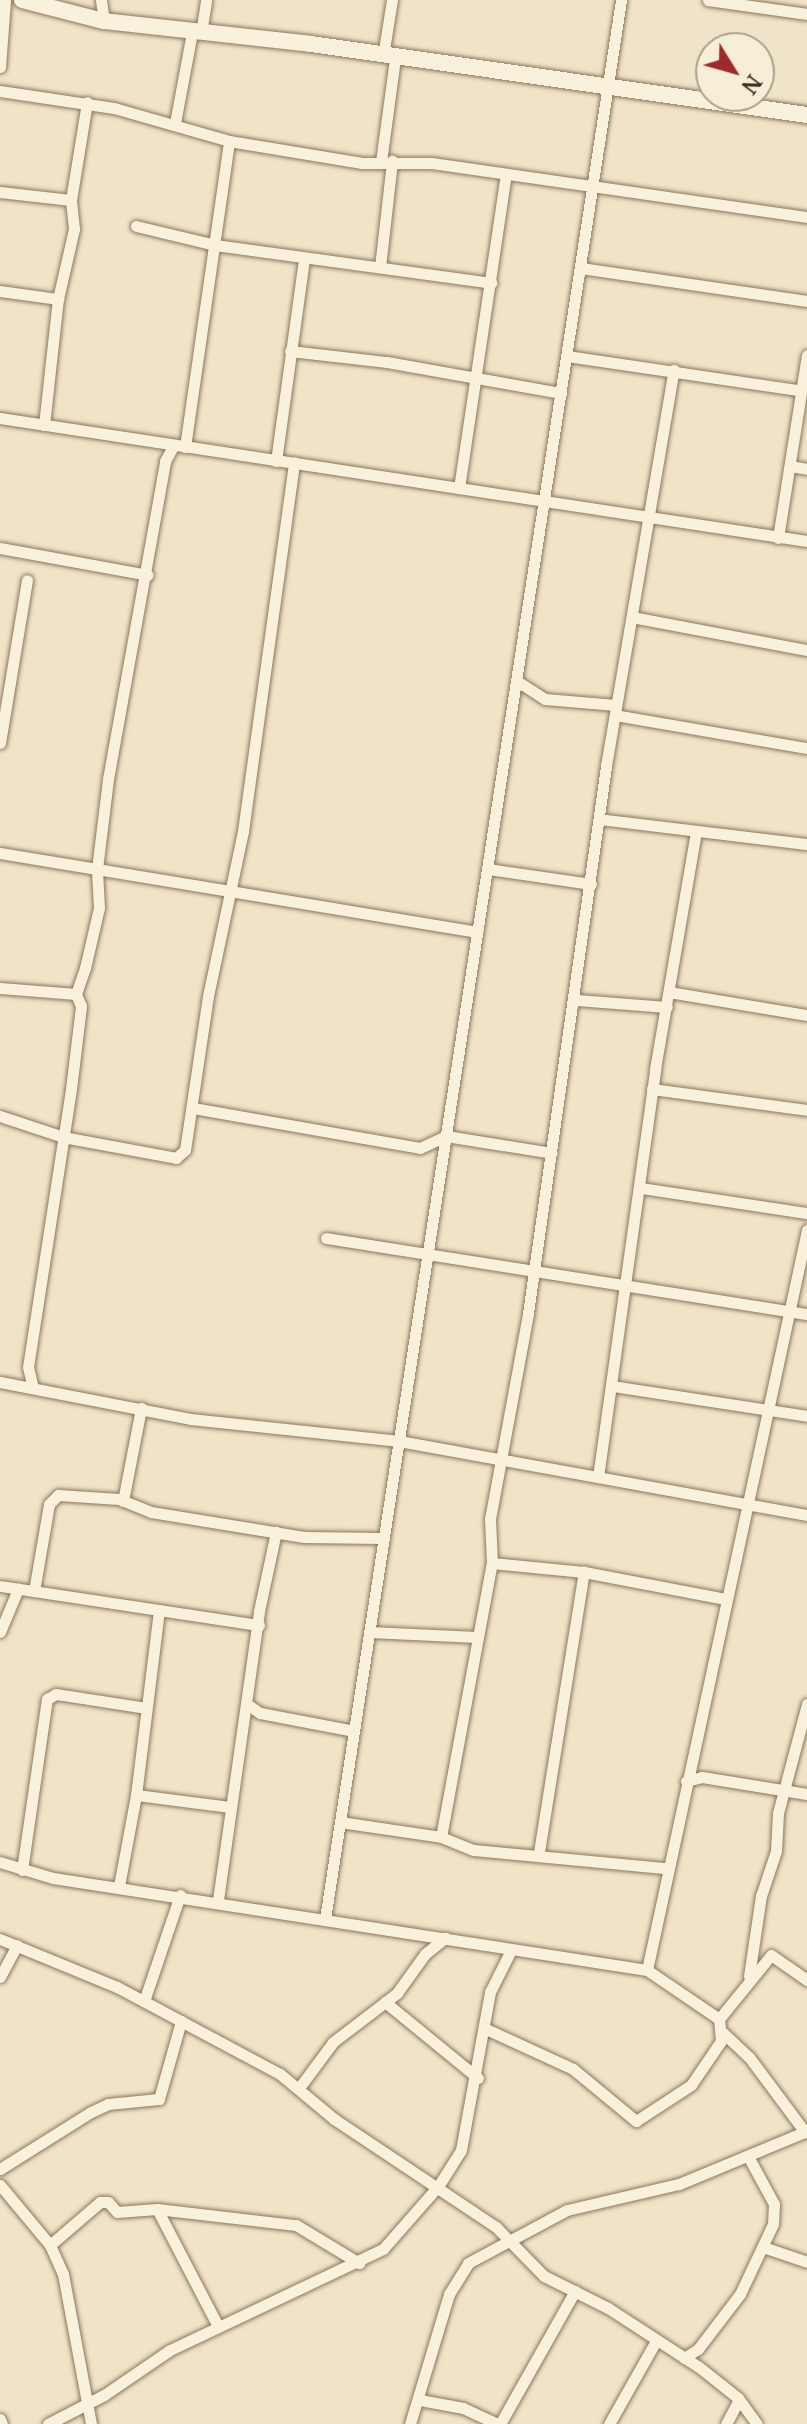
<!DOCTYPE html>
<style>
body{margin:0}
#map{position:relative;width:807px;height:2424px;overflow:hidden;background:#f0e4c8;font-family:"Noto Serif",serif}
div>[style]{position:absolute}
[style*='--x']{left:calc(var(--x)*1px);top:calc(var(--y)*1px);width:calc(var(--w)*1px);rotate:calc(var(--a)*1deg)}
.roads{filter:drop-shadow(0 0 2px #8d765c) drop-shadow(0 0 2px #8d765c)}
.street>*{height:11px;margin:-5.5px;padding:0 5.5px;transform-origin:5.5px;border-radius:5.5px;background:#faf1dc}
.secondary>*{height:16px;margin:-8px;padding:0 8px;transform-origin:8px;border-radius:8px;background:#faf1dc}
span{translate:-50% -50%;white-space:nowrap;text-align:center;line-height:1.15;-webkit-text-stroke:7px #f7eed8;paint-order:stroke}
.north{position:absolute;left:695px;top:32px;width:80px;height:80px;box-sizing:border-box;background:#f7eed8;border:2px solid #ada18e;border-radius:50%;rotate:127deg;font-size:22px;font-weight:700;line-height:32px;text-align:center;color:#3d2e20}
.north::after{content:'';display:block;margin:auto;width:28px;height:36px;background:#9e2a2b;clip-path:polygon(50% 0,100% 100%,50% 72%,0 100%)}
</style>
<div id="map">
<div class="roads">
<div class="street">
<i style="--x:101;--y:0;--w:21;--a:82"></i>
<i style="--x:708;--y:0;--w:100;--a:8"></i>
<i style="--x:201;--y:33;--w:33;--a:-81"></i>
<i style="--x:383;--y:56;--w:57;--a:-80.9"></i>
<i style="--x:0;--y:67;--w:67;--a:-85.7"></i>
<i style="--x:0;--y:91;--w:115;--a:8.5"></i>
<i style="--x:114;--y:108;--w:120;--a:16"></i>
<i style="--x:175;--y:123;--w:93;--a:-79.4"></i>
<i style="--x:381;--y:162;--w:105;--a:-82.3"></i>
<i style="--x:0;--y:192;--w:71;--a:6.4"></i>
<i style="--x:136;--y:226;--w:81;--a:13.5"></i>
<i style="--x:215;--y:245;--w:279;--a:7.8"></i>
<i style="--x:380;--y:267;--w:107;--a:-83.5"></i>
<i style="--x:581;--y:268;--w:228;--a:8.3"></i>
<i style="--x:0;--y:291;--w:59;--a:7.9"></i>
<i style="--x:290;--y:351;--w:98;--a:6.5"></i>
<i style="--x:387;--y:362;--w:177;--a:10.1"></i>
<i style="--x:567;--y:356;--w:233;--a:8.4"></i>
<i style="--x:0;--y:418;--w:816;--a:8.67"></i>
<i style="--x:44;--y:425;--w:127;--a:-83.7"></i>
<i style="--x:58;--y:299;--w:72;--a:-77.1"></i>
<i style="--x:74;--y:229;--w:29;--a:-96"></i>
<i style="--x:71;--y:200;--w:99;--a:-80.7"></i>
<i style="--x:185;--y:447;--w:309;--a:-81.8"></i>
<i style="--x:229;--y:141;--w:135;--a:9.4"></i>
<i style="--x:362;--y:163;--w:70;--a:0"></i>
<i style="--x:432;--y:163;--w:379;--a:8.2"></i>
<i style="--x:276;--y:461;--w:205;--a:-82.1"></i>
<i style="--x:790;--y:466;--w:17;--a:10"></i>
<i style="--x:459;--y:488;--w:317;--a:-81.5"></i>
<i style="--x:778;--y:538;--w:185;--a:-81"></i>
<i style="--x:0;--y:548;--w:150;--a:10.3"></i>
<i style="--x:632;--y:617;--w:178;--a:10.7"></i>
<i style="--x:517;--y:681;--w:33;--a:33"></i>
<i style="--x:545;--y:699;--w:71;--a:4.8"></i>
<i style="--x:615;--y:715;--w:195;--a:9.8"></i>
<i style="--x:0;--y:743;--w:165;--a:-80.6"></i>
<i style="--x:599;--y:819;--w:209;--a:6.9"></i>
<i style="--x:0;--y:853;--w:484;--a:9.4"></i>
<i style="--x:488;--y:869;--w:104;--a:8.3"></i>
<i style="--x:0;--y:988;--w:76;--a:4.5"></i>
<i style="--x:76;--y:994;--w:28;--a:-71"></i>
<i style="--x:85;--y:968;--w:62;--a:-76.9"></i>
<i style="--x:99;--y:908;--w:39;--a:-93"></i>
<i style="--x:97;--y:869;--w:91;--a:-83"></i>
<i style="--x:108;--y:779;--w:323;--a:-79.8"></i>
<i style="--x:165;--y:461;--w:18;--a:-61"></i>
<i style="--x:669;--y:992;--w:140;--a:9.5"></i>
<i style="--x:577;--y:1000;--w:90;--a:4.4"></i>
<i style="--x:652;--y:1089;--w:156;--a:7.7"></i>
<i style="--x:193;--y:1108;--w:230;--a:10"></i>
<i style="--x:420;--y:1148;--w:29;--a:-25"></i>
<i style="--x:446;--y:1136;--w:107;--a:9.1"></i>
<i style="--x:0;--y:1116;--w:66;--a:18.4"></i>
<i style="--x:63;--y:1137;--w:115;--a:10.5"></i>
<i style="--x:176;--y:1158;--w:12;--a:-42"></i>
<i style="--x:185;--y:1150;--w:156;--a:-81.5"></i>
<i style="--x:208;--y:996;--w:169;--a:-78"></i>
<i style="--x:243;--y:831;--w:372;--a:-82.1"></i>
<i style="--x:641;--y:1188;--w:168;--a:8.6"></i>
<i style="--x:326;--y:1238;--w:487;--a:9"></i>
<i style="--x:0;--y:1382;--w:195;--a:11"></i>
<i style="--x:191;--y:1419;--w:209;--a:6"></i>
<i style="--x:399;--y:1441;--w:415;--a:10.3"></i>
<i style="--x:32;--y:1384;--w:17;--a:-103"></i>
<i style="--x:28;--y:1367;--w:281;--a:-81.2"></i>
<i style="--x:71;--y:1089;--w:84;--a:-83.1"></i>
<i style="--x:81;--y:1006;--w:13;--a:-113"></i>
<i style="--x:612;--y:1386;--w:197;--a:8.7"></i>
<i style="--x:598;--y:1477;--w:412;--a:-82"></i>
<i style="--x:655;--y:1069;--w:241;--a:-80.2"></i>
<i style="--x:123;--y:1501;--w:95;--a:-79"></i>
<i style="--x:492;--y:1563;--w:92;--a:5.6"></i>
<i style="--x:584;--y:1572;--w:144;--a:10.8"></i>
<i style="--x:0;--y:1586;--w:262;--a:8.6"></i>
<i style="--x:34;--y:1591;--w:88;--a:-80.2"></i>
<i style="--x:49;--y:1504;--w:13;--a:-45"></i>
<i style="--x:58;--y:1495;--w:61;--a:3.8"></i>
<i style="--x:119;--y:1499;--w:35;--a:22"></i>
<i style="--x:151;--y:1512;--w:155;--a:9.3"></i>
<i style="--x:304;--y:1537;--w:80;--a:0.7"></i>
<i style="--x:0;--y:1632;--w:47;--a:-67.3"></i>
<i style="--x:370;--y:1632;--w:107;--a:2.7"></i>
<i style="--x:247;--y:1704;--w:16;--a:35"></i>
<i style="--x:260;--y:1713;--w:96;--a:10.8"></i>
<i style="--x:686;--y:1781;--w:16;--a:-14"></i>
<i style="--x:702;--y:1777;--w:106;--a:9.2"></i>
<i style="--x:136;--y:1795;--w:95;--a:7.3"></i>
<i style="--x:340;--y:1822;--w:102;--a:8.4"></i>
<i style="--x:441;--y:1837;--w:35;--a:22"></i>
<i style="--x:474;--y:1850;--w:193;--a:5.4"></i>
<i style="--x:441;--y:1837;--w:279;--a:-79.5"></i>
<i style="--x:492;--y:1563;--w:44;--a:-92.6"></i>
<i style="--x:490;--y:1519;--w:209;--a:-79.5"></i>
<i style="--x:528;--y:1313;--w:553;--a:-81.88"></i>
<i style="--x:606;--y:766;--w:402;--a:-80.3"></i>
<i style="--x:539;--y:1852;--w:284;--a:-80.9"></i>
<i style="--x:0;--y:1862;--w:55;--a:16.8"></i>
<i style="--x:53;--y:1878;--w:601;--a:8.8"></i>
<i style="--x:647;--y:1970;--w:87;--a:34.2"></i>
<i style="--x:719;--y:2019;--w:82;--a:-50.9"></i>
<i style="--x:771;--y:1955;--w:44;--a:34.8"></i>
<i style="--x:22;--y:1870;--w:173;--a:-81.7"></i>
<i style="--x:47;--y:1699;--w:10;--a:-29"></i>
<i style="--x:56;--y:1694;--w:91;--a:8.8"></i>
<i style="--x:119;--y:1886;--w:93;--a:-79.4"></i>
<i style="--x:136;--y:1795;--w:186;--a:-82.9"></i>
<i style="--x:218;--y:1900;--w:292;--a:-81.9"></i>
<i style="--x:259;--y:1611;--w:81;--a:-77.9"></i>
<i style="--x:325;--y:1919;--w:1942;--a:-81.23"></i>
<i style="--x:0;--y:1939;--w:126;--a:22.3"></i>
<i style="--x:117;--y:1987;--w:185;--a:28.1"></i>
<i style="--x:280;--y:2074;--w:70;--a:39.8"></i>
<i style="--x:334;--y:2119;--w:195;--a:33.7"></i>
<i style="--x:496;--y:2227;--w:69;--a:45.6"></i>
<i style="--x:544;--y:2276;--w:72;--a:26.6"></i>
<i style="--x:608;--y:2308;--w:108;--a:33"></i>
<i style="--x:699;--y:2367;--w:50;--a:38.5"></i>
<i style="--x:738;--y:2398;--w:32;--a:54"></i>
<i style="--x:647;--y:1970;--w:757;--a:-77.8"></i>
<i style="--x:749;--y:1976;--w:81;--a:-81.5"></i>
<i style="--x:761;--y:1896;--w:47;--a:-71.6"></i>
<i style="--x:776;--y:1851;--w:38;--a:-87"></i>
<i style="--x:778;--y:1813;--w:113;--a:-75.1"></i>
<i style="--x:0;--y:1977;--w:36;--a:-62"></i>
<i style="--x:144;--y:2001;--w:112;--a:-71.2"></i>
<i style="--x:385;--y:2002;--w:120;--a:39.3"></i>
<i style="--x:486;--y:2029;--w:96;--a:24.7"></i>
<i style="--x:573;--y:2069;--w:82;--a:39.5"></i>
<i style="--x:636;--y:2121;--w:66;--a:-33.2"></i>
<i style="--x:691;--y:2085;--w:53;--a:-55.7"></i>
<i style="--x:721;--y:2041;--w:22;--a:-95"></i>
<i style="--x:721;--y:2031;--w:38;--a:43"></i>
<i style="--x:749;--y:2057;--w:94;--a:53.3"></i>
<i style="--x:299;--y:2088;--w:57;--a:-53.5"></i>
<i style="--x:333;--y:2042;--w:81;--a:-37.4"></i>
<i style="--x:397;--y:1993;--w:48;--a:-54.3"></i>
<i style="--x:425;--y:1954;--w:26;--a:-39"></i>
<i style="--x:0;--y:2169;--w:107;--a:-32.1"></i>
<i style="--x:91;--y:2112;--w:19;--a:-25"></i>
<i style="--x:108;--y:2104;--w:51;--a:-5.6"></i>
<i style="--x:159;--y:2099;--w:81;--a:-74.2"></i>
<i style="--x:0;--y:2185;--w:78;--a:50.2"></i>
<i style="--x:50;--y:2245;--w:32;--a:66"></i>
<i style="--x:63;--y:2274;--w:153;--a:79.4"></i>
<i style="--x:157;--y:2209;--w:132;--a:62.5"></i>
<i style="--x:50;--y:2245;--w:66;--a:-40.7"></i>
<i style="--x:100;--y:2202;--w:8;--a:0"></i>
<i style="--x:108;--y:2202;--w:13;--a:48"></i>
<i style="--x:117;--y:2212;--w:40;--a:-4.3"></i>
<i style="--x:157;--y:2209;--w:140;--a:6.6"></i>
<i style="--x:296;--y:2225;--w:74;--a:31.1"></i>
<i style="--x:763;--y:2247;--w:46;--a:18.8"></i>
<i style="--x:684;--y:2358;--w:17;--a:-33"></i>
<i style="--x:698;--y:2349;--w:69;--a:-52.6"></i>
<i style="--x:740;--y:2294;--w:77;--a:-64.8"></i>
<i style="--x:773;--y:2224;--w:20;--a:-87"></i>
<i style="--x:774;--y:2204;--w:52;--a:-118.5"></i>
<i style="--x:420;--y:2400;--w:44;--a:10.5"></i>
<i style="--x:463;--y:2408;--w:38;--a:25"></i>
<i style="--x:0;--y:2419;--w:5;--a:68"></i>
<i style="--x:48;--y:2424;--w:63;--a:-27.4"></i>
<i style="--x:104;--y:2395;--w:80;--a:-34.3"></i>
<i style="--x:170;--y:2350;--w:236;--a:-25.4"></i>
<i style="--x:383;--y:2249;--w:85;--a:-48.8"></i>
<i style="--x:439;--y:2185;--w:41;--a:-57.8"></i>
<i style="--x:461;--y:2150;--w:161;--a:-79.6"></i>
<i style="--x:490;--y:1992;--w:47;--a:-63.4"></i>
<i style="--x:410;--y:2424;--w:136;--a:-73.3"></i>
<i style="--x:449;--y:2294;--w:36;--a:-58"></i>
<i style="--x:468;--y:2263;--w:112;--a:-28.2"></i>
<i style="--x:567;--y:2210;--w:115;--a:-13.1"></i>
<i style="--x:679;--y:2184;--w:139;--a:-22.5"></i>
<i style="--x:500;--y:2424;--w:153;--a:-60.6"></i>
<i style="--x:609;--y:2424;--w:95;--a:-60.5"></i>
<i style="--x:726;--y:2424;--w:27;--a:-62"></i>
</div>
<div class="secondary">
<i style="--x:22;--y:0;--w:85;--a:14.4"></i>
<i style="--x:104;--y:21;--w:208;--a:6.3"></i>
<i style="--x:311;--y:44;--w:501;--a:8.15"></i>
</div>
</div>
<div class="north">N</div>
</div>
